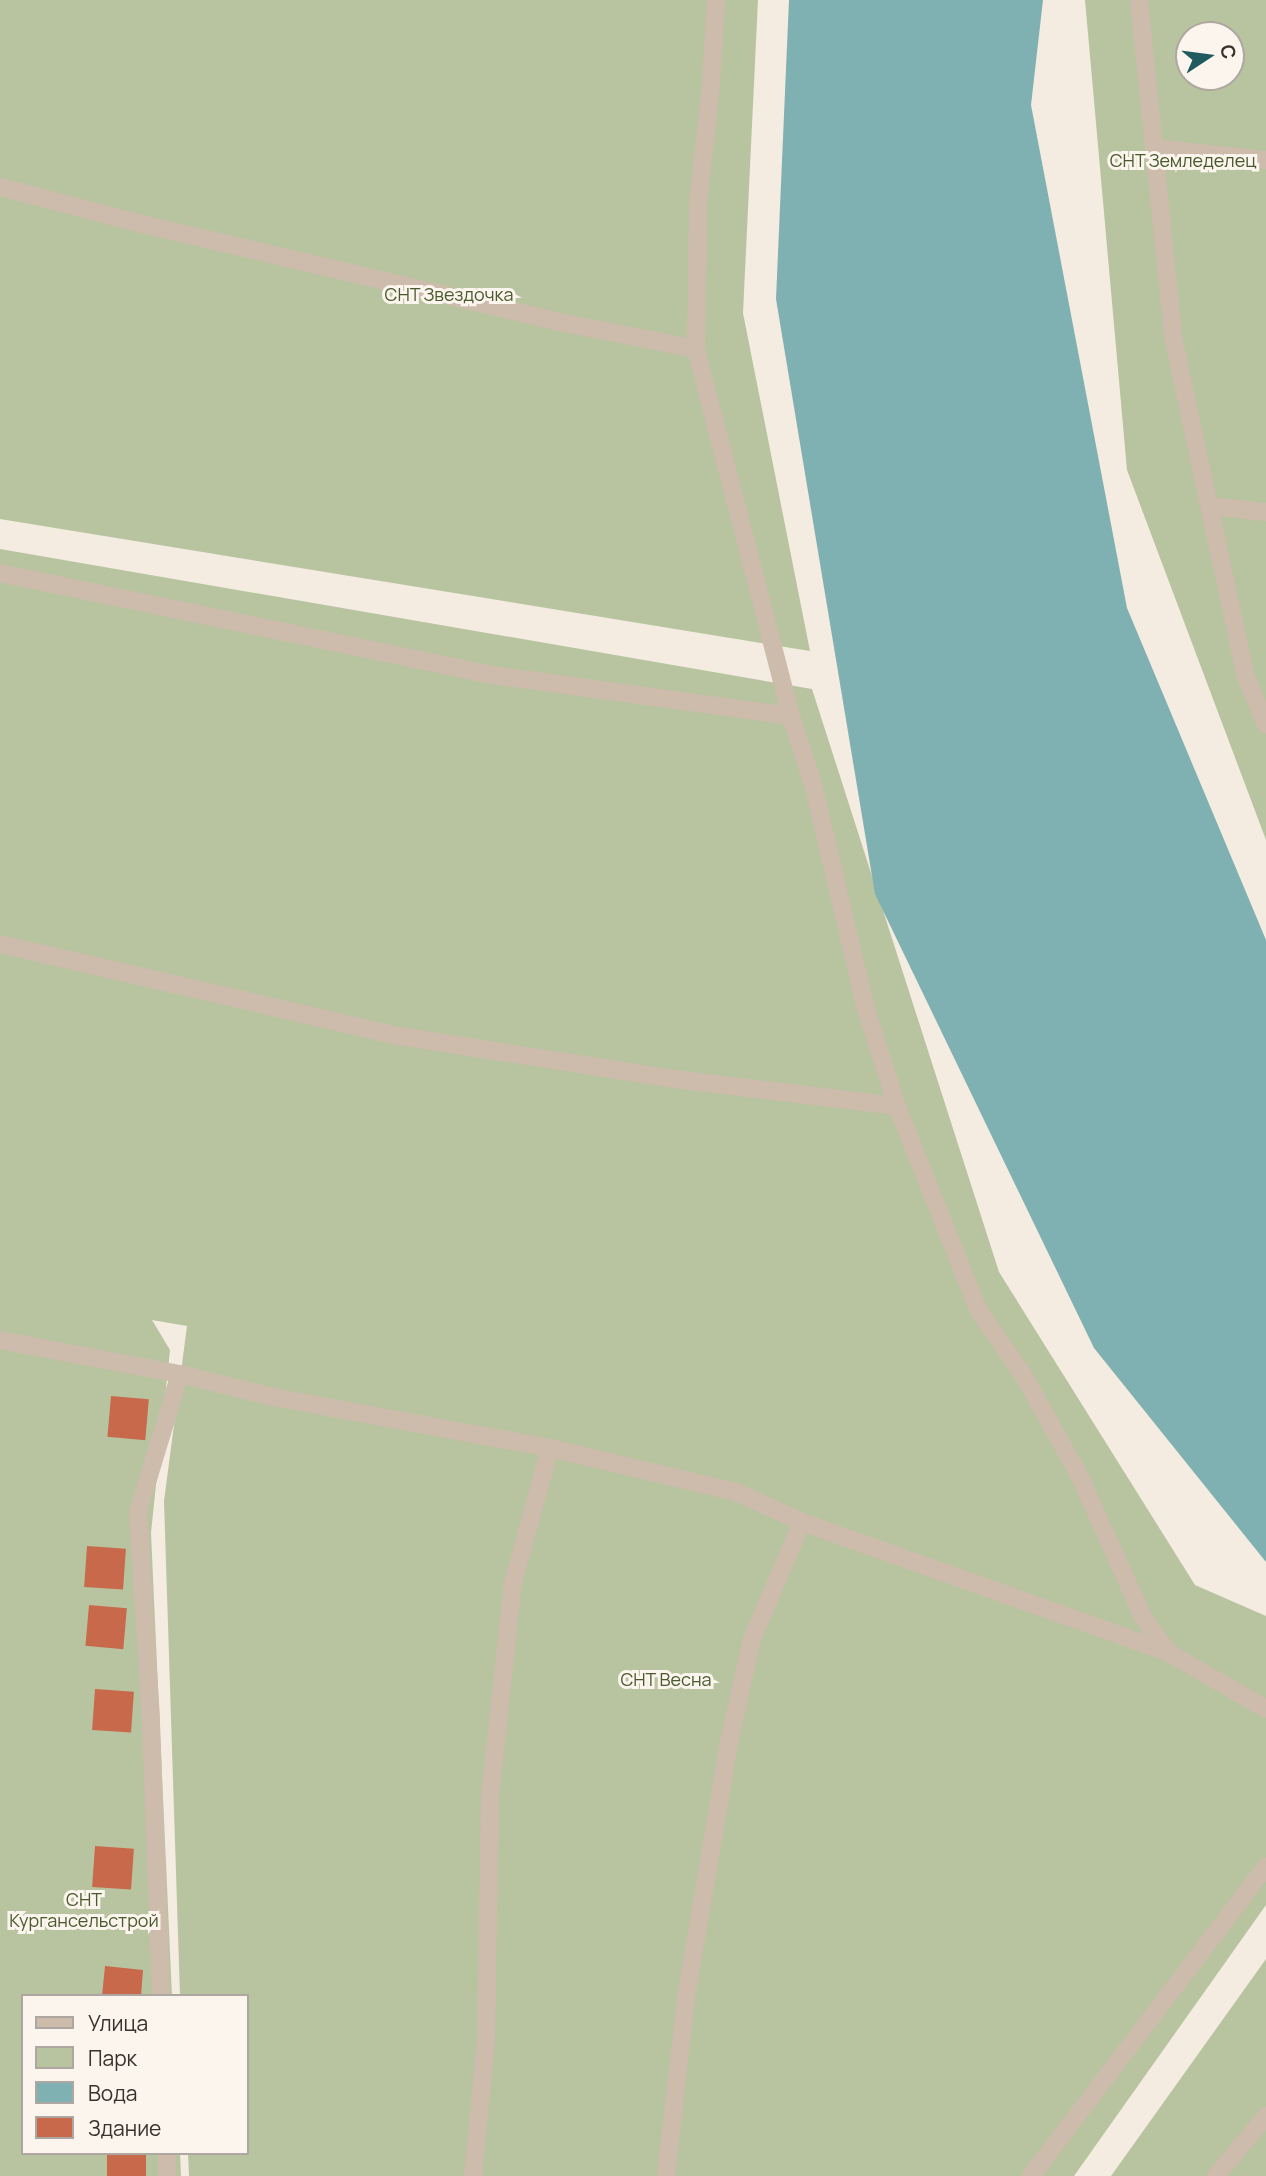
<!DOCTYPE html>
<meta charset="utf-8">
<style>
body{margin:0}
#map{position:relative;width:1266px;height:2176px;overflow:hidden;background:#f4ebe1;font-family:Manrope,sans-serif}
div>[style]{position:absolute}
[style*='--x']{left:calc(var(--x)*1px);top:calc(var(--y)*1px);width:calc(var(--w)*1px);rotate:calc(var(--a)*1deg)}
.green>*{inset:0;background:#b8c4a0}
.water>*{inset:0;background:#7fb0b2}
.building>*{inset:0;background:#c8694b;transform-origin:0 0}
.service>*{height:18px;margin:-9px;padding:0 9px;transform-origin:9px;border-radius:9px;background:#cdbbac}
.minor>*{height:18px;margin:-9px;padding:0 9px;transform-origin:9px;border-radius:9px;background:#cdbbac}
span{translate:-50% -50%;white-space:nowrap;text-align:center;line-height:1.15;-webkit-text-stroke:6px #fbf5ee;paint-order:stroke}
.park-label{font-size:18px;color:#4a5a2e}
.legend{position:absolute;left:21px;top:1994px;width:228px;height:161px;box-sizing:border-box;background:#fbf5ee;border:2px solid #aea6a0;margin:0;padding:9px 12px;list-style:none;font-size:21px;color:#3b302b}
.legend li{display:flex;align-items:center;gap:14px;height:35px}
.legend b{width:35px;border:2px solid #aea6a0}
.north{position:absolute;left:1175px;top:21px;width:70px;height:70px;box-sizing:border-box;background:#fbf5ee;border:2px solid #aea6a0;border-radius:50%;rotate:77deg;font-size:19px;font-weight:700;line-height:28px;text-align:center;color:#3b302b}
.north::after{content:'';display:block;margin:auto;width:24px;height:32px;background:#1f5a5e;clip-path:polygon(50% 0,100% 100%,50% 72%,0 100%)}
</style>
<div id="map">
<div class="green">
<i style="clip-path:polygon(0 0,758px 0,743px 313px,810px 651px,0 519px)"></i>
<i style="clip-path:polygon(evenodd,1085px 0,1266px 0,1266px 840px,1127px 470px,1085px 0,1189px 35px,1231px 35px,1231px 77px,1189px 77px,1189px 35px)"></i>
<i style="clip-path:polygon(0 549px,812px 689px,999px 1272px,1195px 1585px,1266px 1616px,1266px 1905px,1074px 2176px,189px 2176px,188px 2153px,247px 2153px,247px 1996px,180px 1996px,164px 1501px,187px 1326px,152px 1320px,170px 1350px,151px 1533px,172px 1996px,23px 1996px,23px 2153px,180px 2153px,181px 2176px,0 2176px)"></i>
<i style="clip-path:polygon(1266px 1959px,1266px 2176px,1111px 2176px)"></i>
</div>
<div class="water">
<i style="clip-path:polygon(789px 0,1043px 0,1031px 105px,1127px 608px,1266px 940px,1266px 1562px,1094px 1348px,875px 894px,776px 299px)"></i>
</div>
<div class="building">
<i style="left:111px;top:1396px;width:38px;height:41px;rotate:5deg"></i>
<i style="left:87px;top:1546px;width:39px;height:41px;rotate:4deg"></i>
<i style="left:89px;top:1605px;width:38px;height:41px;rotate:5deg"></i>
<i style="left:95px;top:1689px;width:39px;height:41px;rotate:4deg"></i>
<i style="left:95px;top:1846px;width:39px;height:41px;rotate:4deg"></i>
<i style="clip-path:polygon(105px 1966px,143px 1970px,141px 1996px,102px 1996px)"></i>
<i style="left:107px;top:2153px;width:39px;height:23px"></i>
</div>
<div class="service">
<i style="--x:1139;--y:0;--w:339;--a:84.2"></i>
<i style="--x:1173;--y:337;--w:348;--a:77.9"></i>
<i style="--x:1246;--y:677;--w:52;--a:67.4"></i>
<i style="--x:1154;--y:148;--w:113;--a:6.1"></i>
<i style="--x:1209;--y:506;--w:57;--a:6"></i>
<i style="--x:1216;--y:2176;--w:78;--a:-50.2"></i>
</div>
<div class="minor">
<i style="--x:716;--y:0;--w:85;--a:93.4"></i>
<i style="--x:711;--y:85;--w:119;--a:96.3"></i>
<i style="--x:698;--y:203;--w:146;--a:90.8"></i>
<i style="--x:696;--y:349;--w:379;--a:75.5"></i>
<i style="--x:791;--y:716;--w:76;--a:72.3"></i>
<i style="--x:814;--y:788;--w:224;--a:76.8"></i>
<i style="--x:865;--y:1006;--w:105;--a:72.3"></i>
<i style="--x:897;--y:1106;--w:219;--a:68.3"></i>
<i style="--x:978;--y:1310;--w:77;--a:55.1"></i>
<i style="--x:1022;--y:1373;--w:117;--a:60.8"></i>
<i style="--x:1079;--y:1475;--w:156;--a:65.7"></i>
<i style="--x:1143;--y:1617;--w:44;--a:54.2"></i>
<i style="--x:1169;--y:1653;--w:112;--a:30"></i>
<i style="--x:0;--y:187;--w:147;--a:14.6"></i>
<i style="--x:142;--y:224;--w:440;--a:13.2"></i>
<i style="--x:570;--y:324;--w:128;--a:11.2"></i>
<i style="--x:0;--y:573;--w:502;--a:11.71"></i>
<i style="--x:492;--y:675;--w:302;--a:7.8"></i>
<i style="--x:0;--y:944;--w:403;--a:13"></i>
<i style="--x:393;--y:1035;--w:284;--a:8.9"></i>
<i style="--x:674;--y:1079;--w:225;--a:6.9"></i>
<i style="--x:0;--y:1340;--w:183;--a:10.7"></i>
<i style="--x:180;--y:1374;--w:101;--a:13.8"></i>
<i style="--x:278;--y:1398;--w:277;--a:10.4"></i>
<i style="--x:550;--y:1448;--w:191;--a:13.3"></i>
<i style="--x:736;--y:1492;--w:72;--a:24.4"></i>
<i style="--x:802;--y:1522;--w:390;--a:19.6"></i>
<i style="--x:161;--y:1996;--w:277;--a:-92.1"></i>
<i style="--x:151;--y:1719;--w:207;--a:-93.6"></i>
<i style="--x:138;--y:1512;--w:144;--a:-73.1"></i>
<i style="--x:167;--y:2153;--w:23;--a:90"></i>
<i style="--x:473;--y:2176;--w:135;--a:-84.5"></i>
<i style="--x:486;--y:2042;--w:245;--a:-89.1"></i>
<i style="--x:490;--y:1797;--w:215;--a:-83.9"></i>
<i style="--x:513;--y:1583;--w:140;--a:-74.7"></i>
<i style="--x:666;--y:2176;--w:180;--a:-83.6"></i>
<i style="--x:686;--y:1997;--w:263;--a:-80.4"></i>
<i style="--x:730;--y:1738;--w:101;--a:-77.5"></i>
<i style="--x:752;--y:1639;--w:127;--a:-66.9"></i>
<i style="--x:1031;--y:2176;--w:389;--a:-52.8"></i>
</div>
<div class="park-label">
<span style="left:1183px;top:160px">СНТ Земледелец</span>
<span style="left:449px;top:294px">СНТ Звездочка</span>
<span style="left:666px;top:1679px">СНТ Весна</span>
<span style="left:84px;top:1910px">СНТ<br>Кургансельстрой</span>
</div>
<ul class="legend">
<li><b style="height:9px;background:#cdbbac"></b>Улица</li>
<li><b style="height:19px;background:#b8c4a0"></b>Парк</li>
<li><b style="height:19px;background:#7fb0b2"></b>Вода</li>
<li><b style="height:19px;background:#c8694b"></b>Здание</li>
</ul>
<div class="north">С</div>
</div>
